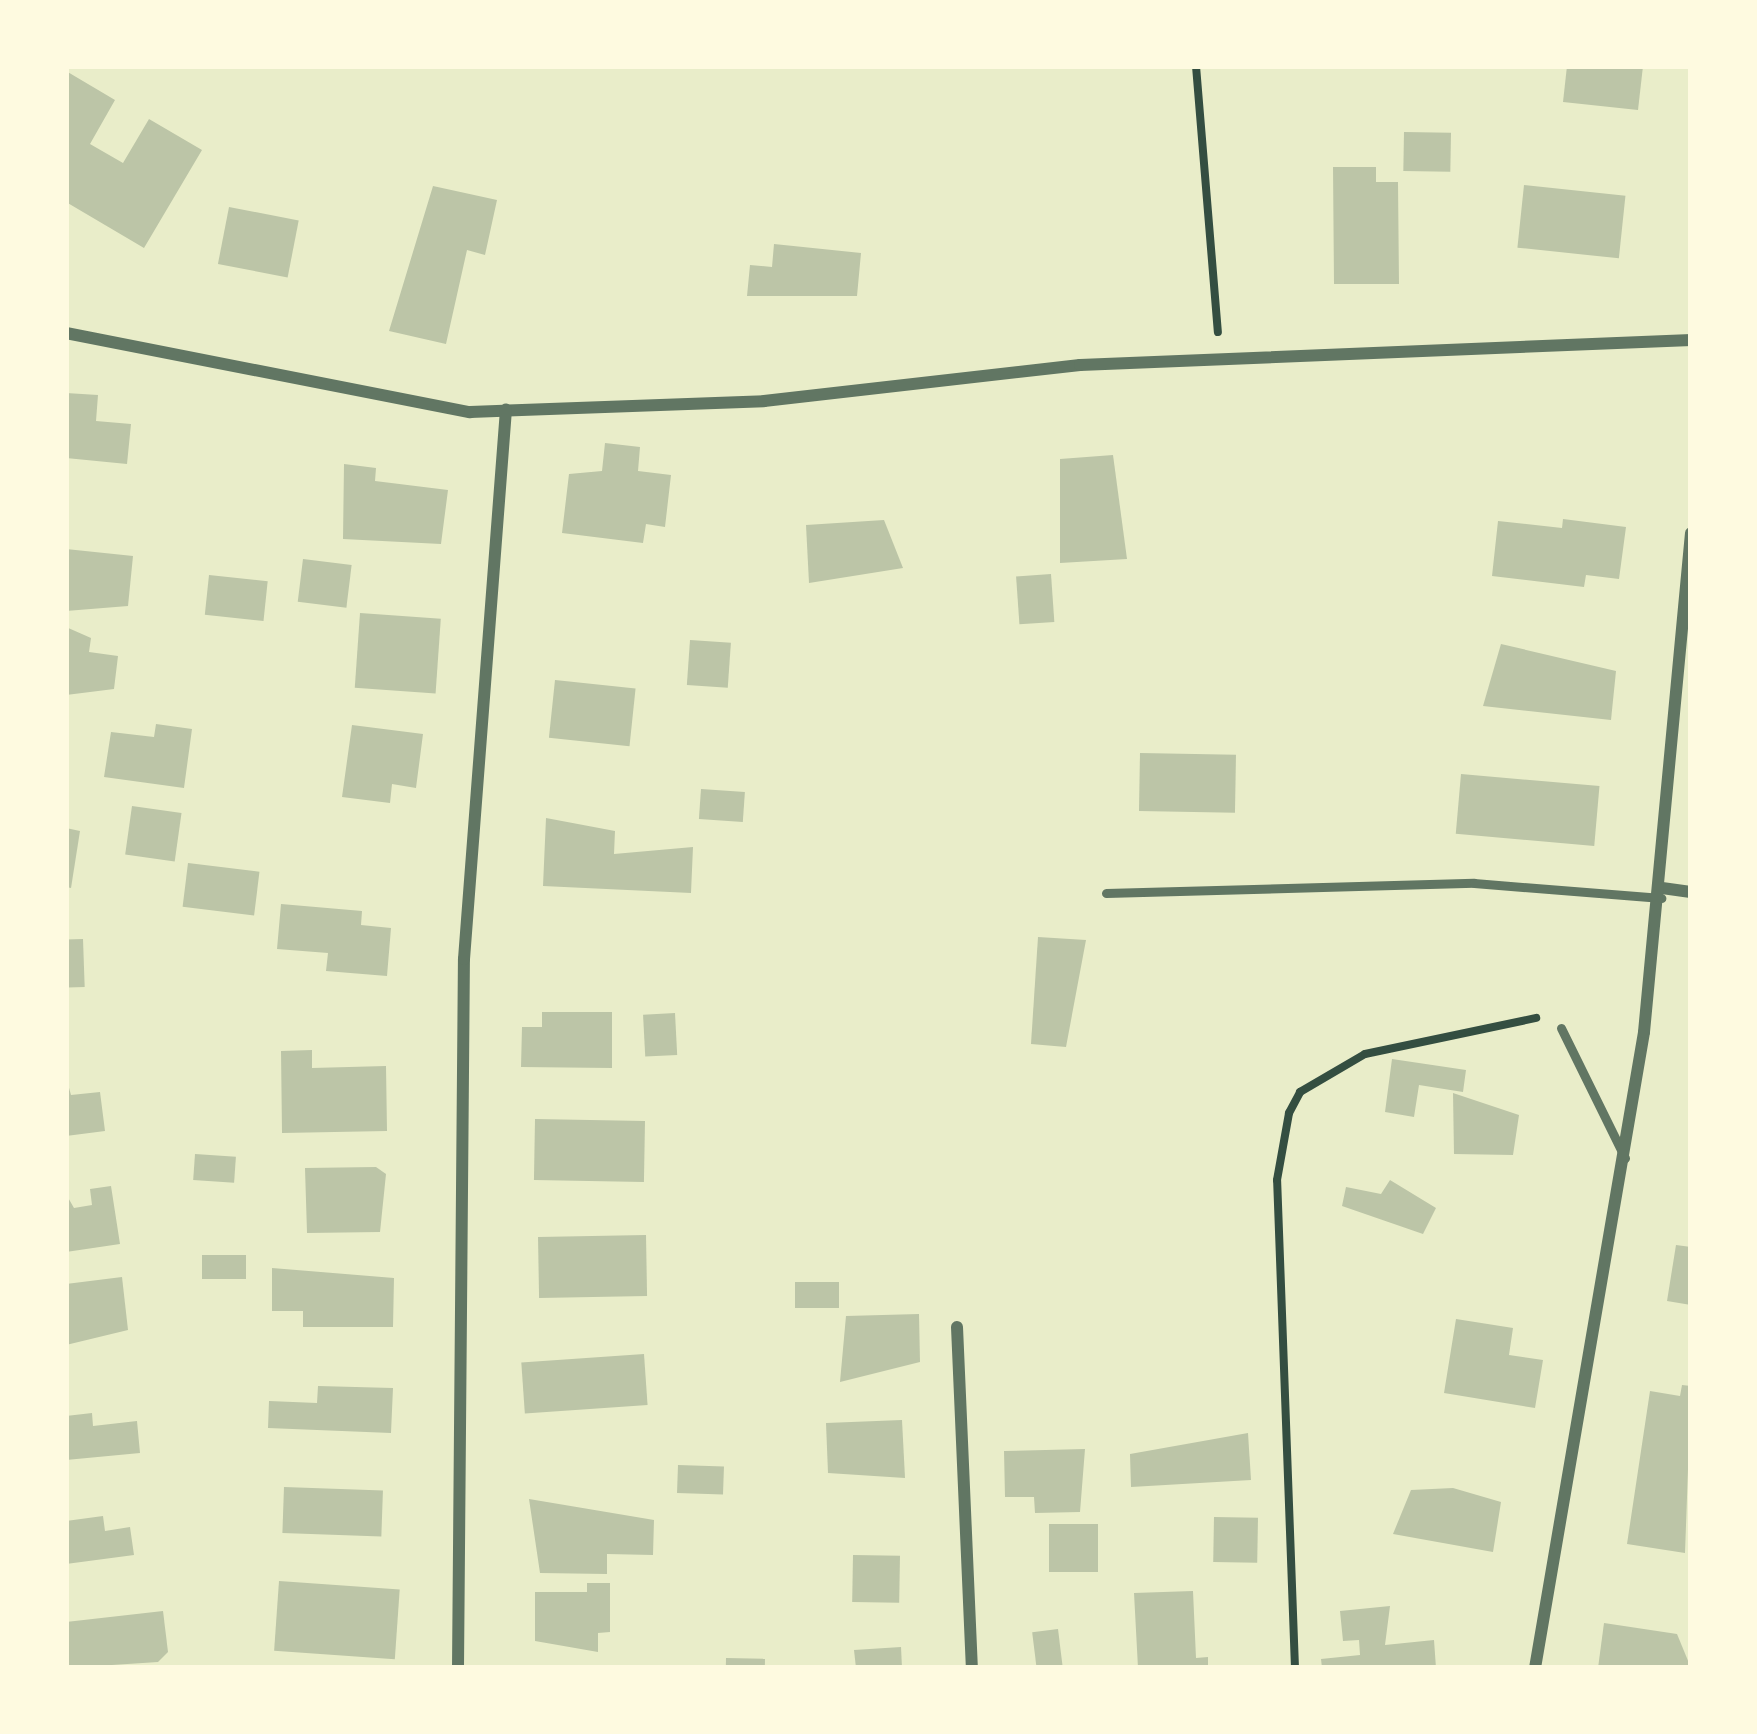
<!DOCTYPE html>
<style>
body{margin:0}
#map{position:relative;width:1757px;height:1734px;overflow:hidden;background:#e9edc9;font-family:Rubik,sans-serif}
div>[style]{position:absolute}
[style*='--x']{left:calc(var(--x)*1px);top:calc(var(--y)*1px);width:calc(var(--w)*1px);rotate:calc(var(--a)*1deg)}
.building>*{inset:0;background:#bcc5a7;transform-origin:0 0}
.path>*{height:8px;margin:-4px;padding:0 4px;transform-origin:4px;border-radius:4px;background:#344e41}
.service>*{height:9px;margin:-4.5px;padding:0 4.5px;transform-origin:4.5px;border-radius:4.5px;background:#617663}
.minor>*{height:12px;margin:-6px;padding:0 6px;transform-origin:6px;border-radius:6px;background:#617663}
span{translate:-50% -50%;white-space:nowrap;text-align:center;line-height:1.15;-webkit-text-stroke:12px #fefae0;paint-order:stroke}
.frame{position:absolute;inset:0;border:69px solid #fefae0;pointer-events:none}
</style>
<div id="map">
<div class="building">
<i style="clip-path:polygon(1567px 66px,1643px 66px,1638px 110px,1563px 102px)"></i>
<i style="clip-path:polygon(66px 71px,115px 100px,90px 144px,123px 163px,149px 119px,202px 150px,144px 248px,66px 202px)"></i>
<i style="left:1404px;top:132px;width:47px;height:39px;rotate:1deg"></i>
<i style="clip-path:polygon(1333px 167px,1376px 167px,1376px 182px,1398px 182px,1399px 284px,1334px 284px)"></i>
<i style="left:1524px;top:185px;width:102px;height:63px;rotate:6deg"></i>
<i style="clip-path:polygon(433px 186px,497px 200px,485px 255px,467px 250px,446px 344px,389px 331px)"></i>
<i style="left:229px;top:207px;width:71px;height:58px;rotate:11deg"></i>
<i style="clip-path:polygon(774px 244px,861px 253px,857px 296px,747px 296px,750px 265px,772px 267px)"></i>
<i style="clip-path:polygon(66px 393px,98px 395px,96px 421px,131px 424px,127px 464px,66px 458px)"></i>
<i style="clip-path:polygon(605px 443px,640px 447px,638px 471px,671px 475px,665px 527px,646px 524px,643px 543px,562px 533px,569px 474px,602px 471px)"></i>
<i style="clip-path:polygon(1113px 455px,1127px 559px,1060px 563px,1060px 459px)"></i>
<i style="clip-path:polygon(344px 464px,376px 468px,375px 481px,448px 490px,441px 544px,343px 539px)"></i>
<i style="clip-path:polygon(1563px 519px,1626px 527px,1619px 579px,1586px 575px,1584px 587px,1492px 576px,1498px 521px,1562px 528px)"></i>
<i style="clip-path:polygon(884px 520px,903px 568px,809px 583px,806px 525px)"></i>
<i style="clip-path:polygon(66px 549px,133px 556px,128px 606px,66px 611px)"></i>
<i style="left:303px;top:559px;width:49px;height:43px;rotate:7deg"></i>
<i style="left:1051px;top:574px;width:48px;height:35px;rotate:86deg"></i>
<i style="left:209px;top:575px;width:59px;height:40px;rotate:6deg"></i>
<i style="left:360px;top:613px;width:81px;height:75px;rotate:4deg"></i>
<i style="clip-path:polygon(66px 627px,91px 638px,89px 652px,118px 656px,114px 689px,66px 695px)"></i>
<i style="left:690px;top:640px;width:41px;height:45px;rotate:4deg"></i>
<i style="clip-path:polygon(1501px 644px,1616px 671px,1611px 720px,1483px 706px)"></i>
<i style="left:555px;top:680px;width:81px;height:58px;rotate:6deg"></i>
<i style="clip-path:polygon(156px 724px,192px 729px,184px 788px,104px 777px,111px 732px,154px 737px)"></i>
<i style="clip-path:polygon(352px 725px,423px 734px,416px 788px,392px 784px,390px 803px,342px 797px)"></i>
<i style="left:1140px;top:753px;width:96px;height:58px;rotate:1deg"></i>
<i style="left:1461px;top:774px;width:139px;height:60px;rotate:5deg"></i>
<i style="left:701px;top:789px;width:44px;height:30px;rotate:4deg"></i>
<i style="left:132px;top:806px;width:50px;height:49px;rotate:8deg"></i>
<i style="clip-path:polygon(546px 818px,615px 831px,614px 854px,693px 847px,691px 893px,543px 886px)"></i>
<i style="clip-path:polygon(66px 828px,80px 831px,71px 888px,66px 887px)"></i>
<i style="left:188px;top:863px;width:72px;height:44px;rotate:7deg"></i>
<i style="clip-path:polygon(281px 904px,362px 911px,361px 925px,391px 928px,387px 976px,326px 971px,328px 953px,277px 949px)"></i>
<i style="clip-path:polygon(1038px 937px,1086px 940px,1066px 1047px,1031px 1044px)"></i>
<i style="left:83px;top:939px;width:48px;height:17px;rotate:88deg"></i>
<i style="clip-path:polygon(542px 1012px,612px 1012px,612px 1068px,521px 1067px,522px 1027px,542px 1027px)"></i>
<i style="left:675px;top:1013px;width:42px;height:32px;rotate:87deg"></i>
<i style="clip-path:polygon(312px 1050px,312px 1068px,386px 1066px,387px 1131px,282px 1133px,281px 1051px)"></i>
<i style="clip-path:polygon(1392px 1059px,1466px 1070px,1463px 1092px,1419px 1085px,1414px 1117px,1385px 1112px)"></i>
<i style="clip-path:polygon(66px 1077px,71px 1095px,100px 1092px,105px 1131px,66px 1136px)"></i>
<i style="clip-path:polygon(1453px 1093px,1519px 1115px,1513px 1155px,1454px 1154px)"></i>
<i style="left:645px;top:1121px;width:61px;height:110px;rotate:91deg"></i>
<i style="left:195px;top:1154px;width:41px;height:26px;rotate:4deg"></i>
<i style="clip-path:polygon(376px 1167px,386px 1174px,380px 1232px,307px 1233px,305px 1168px)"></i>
<i style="clip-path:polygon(1390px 1180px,1436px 1208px,1423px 1234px,1342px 1206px,1346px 1187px,1381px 1194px)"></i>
<i style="clip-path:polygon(111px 1186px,120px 1244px,66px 1252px,66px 1194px,74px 1208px,92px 1205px,90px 1189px)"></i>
<i style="left:646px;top:1235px;width:61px;height:108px;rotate:89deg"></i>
<i style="clip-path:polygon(1676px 1245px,1691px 1247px,1691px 1305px,1667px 1301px)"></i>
<i style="left:246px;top:1255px;width:24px;height:44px;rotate:90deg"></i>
<i style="clip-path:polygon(272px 1268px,394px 1278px,393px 1327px,303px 1327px,303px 1311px,272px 1311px)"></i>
<i style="clip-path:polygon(122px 1277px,128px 1330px,66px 1345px,66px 1284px)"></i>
<i style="left:795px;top:1282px;width:44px;height:26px"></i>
<i style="clip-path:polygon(919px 1314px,920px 1362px,840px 1382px,846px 1316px)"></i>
<i style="clip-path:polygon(1456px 1319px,1513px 1328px,1509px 1355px,1543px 1360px,1535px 1408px,1444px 1393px)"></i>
<i style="left:644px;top:1354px;width:51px;height:123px;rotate:86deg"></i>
<i style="clip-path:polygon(1682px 1385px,1691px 1386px,1685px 1553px,1627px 1544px,1650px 1391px,1680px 1396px)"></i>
<i style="clip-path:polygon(318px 1386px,393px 1388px,391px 1433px,268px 1428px,269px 1401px,317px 1403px)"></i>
<i style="clip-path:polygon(92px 1413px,93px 1426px,137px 1421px,140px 1453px,66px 1460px,66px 1416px)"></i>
<i style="clip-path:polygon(902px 1420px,905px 1478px,828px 1473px,826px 1423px)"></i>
<i style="clip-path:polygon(1248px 1433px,1251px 1480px,1131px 1487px,1130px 1454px)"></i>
<i style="clip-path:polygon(1085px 1449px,1080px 1512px,1035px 1513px,1034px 1497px,1005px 1497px,1004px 1451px)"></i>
<i style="left:678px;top:1465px;width:46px;height:28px;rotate:2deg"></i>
<i style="left:284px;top:1487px;width:99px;height:46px;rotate:2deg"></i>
<i style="clip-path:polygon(1453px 1488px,1501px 1502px,1493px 1552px,1393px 1534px,1411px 1490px)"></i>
<i style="clip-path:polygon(529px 1499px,654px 1520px,653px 1555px,607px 1554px,607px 1574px,540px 1573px)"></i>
<i style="clip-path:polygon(103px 1516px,105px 1531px,130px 1527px,134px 1555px,66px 1564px,66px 1521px)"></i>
<i style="left:1214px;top:1517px;width:44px;height:45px;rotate:1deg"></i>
<i style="left:1049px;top:1524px;width:49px;height:48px"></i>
<i style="left:853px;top:1555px;width:47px;height:47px;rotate:1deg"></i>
<i style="left:279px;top:1581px;width:121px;height:70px;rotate:4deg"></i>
<i style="clip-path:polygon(587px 1583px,610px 1583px,610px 1632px,598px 1633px,598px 1652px,535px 1641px,535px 1592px,587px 1592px)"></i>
<i style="clip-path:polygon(1193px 1591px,1196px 1658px,1208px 1657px,1208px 1668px,1138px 1668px,1134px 1593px)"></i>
<i style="clip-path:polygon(1390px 1606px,1385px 1645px,1434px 1640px,1436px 1668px,1322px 1668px,1321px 1659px,1360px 1655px,1359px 1640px,1343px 1641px,1340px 1611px)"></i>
<i style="clip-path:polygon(163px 1611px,168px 1652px,158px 1662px,66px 1668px,66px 1622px)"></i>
<i style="clip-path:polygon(1604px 1623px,1677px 1634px,1691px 1668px,1598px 1668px)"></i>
<i style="left:1058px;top:1629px;width:39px;height:26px;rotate:83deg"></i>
<i style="clip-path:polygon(901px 1647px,902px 1668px,856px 1668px,854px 1650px)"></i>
<i style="left:726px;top:1658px;width:39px;height:10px;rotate:1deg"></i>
</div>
<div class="path">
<i style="--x:1196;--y:66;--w:267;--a:85.3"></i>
<i style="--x:1295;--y:1668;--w:488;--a:-92.1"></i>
<i style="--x:1277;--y:1180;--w:68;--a:-79.8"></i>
<i style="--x:1289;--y:1113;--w:24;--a:-62"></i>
<i style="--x:1300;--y:1092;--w:75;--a:-30.3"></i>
<i style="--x:1365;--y:1054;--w:175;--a:-11.9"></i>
</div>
<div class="service">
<i style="--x:1106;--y:893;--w:368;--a:-1.6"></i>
<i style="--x:1474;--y:883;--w:188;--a:4.6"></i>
<i style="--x:1561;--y:1028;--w:145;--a:63.8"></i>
</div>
<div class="minor">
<i style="--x:66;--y:333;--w:412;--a:11.1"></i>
<i style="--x:470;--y:412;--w:294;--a:-2.1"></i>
<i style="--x:764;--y:401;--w:318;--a:-6.5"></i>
<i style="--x:1080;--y:365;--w:612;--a:-2.34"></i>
<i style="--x:1662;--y:888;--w:29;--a:8"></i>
<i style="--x:957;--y:1327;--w:341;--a:87.5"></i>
<i style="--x:458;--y:1668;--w:709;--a:-89.52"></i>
<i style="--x:464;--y:959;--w:551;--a:-85.63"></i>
<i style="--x:1535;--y:1668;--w:645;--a:-80.27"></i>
<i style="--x:1644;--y:1032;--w:501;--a:-84.62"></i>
</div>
<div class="frame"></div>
</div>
